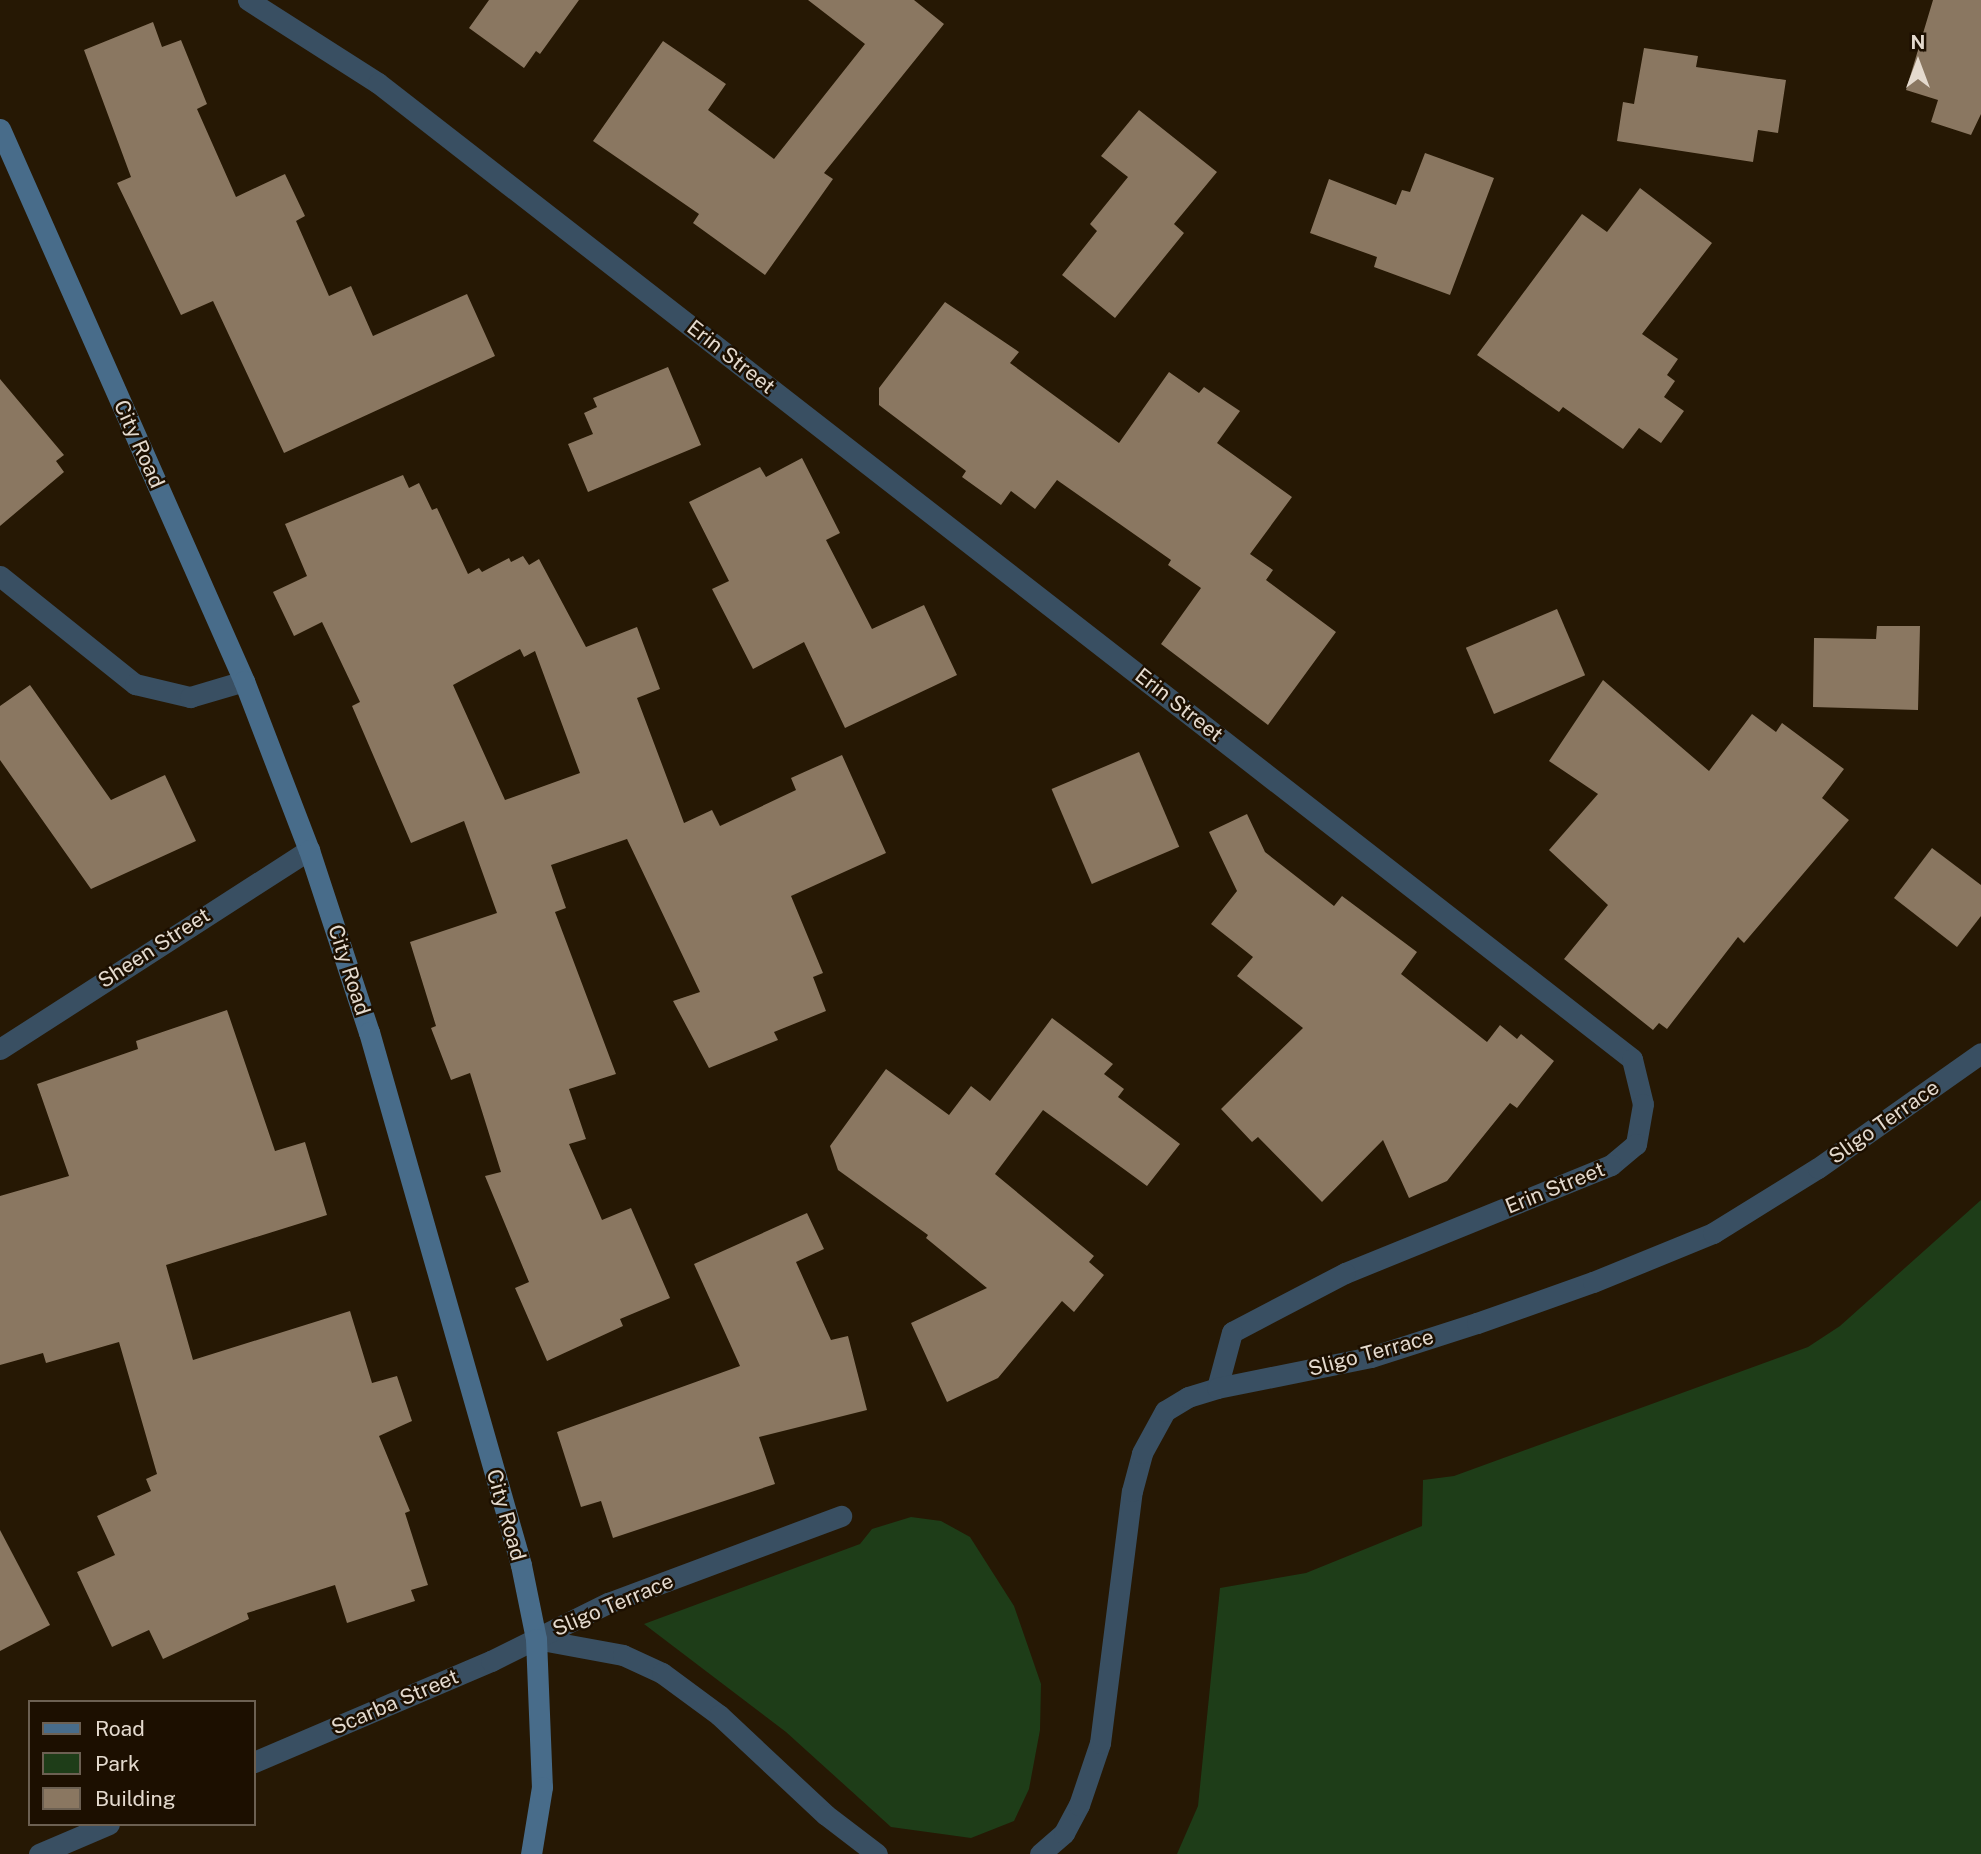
<!DOCTYPE html>
<style>
body{margin:0}
#map{position:relative;width:1981px;height:1854px;overflow:hidden;background:#261804;font-family:"Public Sans",sans-serif}
div>[style]{position:absolute}
[style*='--x']{left:calc(var(--x)*1px);top:calc(var(--y)*1px);width:calc(var(--w)*1px);rotate:calc(var(--a)*1deg)}
.green>*{inset:0;background:#1e3d18}
.building>*{inset:0;background:#8a7761;transform-origin:0 0}
.street>*{height:21px;margin:-10.5px;padding:0 10.5px;transform-origin:10.5px;border-radius:10.5px;background:#394f62}
.secondary>*{height:21px;margin:-10.5px;padding:0 10.5px;transform-origin:10.5px;border-radius:10.5px;background:#486c8a}
span{translate:-50% -50%;white-space:nowrap;text-align:center;line-height:1.15;-webkit-text-stroke:5px #1c0f00;paint-order:stroke}
.street-label{font-size:21px;color:#e4dace}
.legend{position:absolute;left:28px;top:1700px;width:228px;height:126px;box-sizing:border-box;background:#1c0f00;border:2px solid #6c6052;margin:0;padding:9px 12px;list-style:none;font-size:21px;color:#e4dace}
.legend li{display:flex;align-items:center;gap:14px;height:35px}
.legend b{width:35px;border:2px solid #6c6052}
.north{position:absolute;left:1883px;top:28px;width:70px;height:70px;-webkit-text-stroke:5px #1c0f00;paint-order:stroke;rotate:0deg;font-size:19px;font-weight:700;line-height:28px;text-align:center;color:#e4dace}
.north::after{content:'';display:block;margin:auto;width:24px;height:32px;background:#e4dace;clip-path:polygon(50% 0,100% 100%,50% 72%,0 100%)}
</style>
<div id="map">
<div class="green">
<i style="clip-path:polygon(1981px 1200px,1981px 1854px,1177px 1854px,1198px 1806px,1220px 1588px,1306px 1573px,1422px 1526px,1423px 1480px,1454px 1476px,1808px 1347px,1840px 1326px)"></i>
<i style="clip-path:polygon(911px 1517px,941px 1521px,970px 1537px,1014px 1606px,1041px 1684px,1040px 1730px,1029px 1789px,1014px 1821px,971px 1838px,891px 1827px,786px 1732px,644px 1624px,860px 1544px,872px 1529px)"></i>
</div>
<div class="building">
<i style="clip-path:polygon(489px 0,579px 0,540px 54px,536px 51px,524px 68px,469px 28px)"></i>
<i style="clip-path:polygon(808px 0,914px 0,944px 24px,824px 173px,833px 179px,765px 275px,693px 223px,699px 214px,593px 141px,663px 41px,726px 84px,708px 110px,774px 159px,865px 44px)"></i>
<i style="clip-path:polygon(1933px 0,1981px 0,1981px 114px,1971px 135px,1931px 122px,1938px 100px,1906px 90px)"></i>
<i style="clip-path:polygon(153px 22px,162px 47px,181px 40px,207px 104px,197px 109px,236px 197px,285px 174px,305px 216px,296px 221px,329px 296px,351px 286px,373px 336px,467px 294px,495px 356px,284px 453px,213px 301px,181px 315px,117px 183px,131px 177px,84px 50px)"></i>
<i style="clip-path:polygon(1644px 48px,1698px 56px,1696px 67px,1786px 80px,1778px 133px,1758px 130px,1753px 162px,1617px 141px,1623px 102px,1634px 104px)"></i>
<i style="clip-path:polygon(1139px 110px,1217px 172px,1174px 224px,1184px 233px,1115px 318px,1062px 275px,1097px 231px,1090px 224px,1128px 177px,1101px 156px)"></i>
<i style="clip-path:polygon(1425px 153px,1494px 178px,1450px 295px,1374px 267px,1377px 257px,1310px 233px,1329px 179px,1396px 205px,1402px 190px,1410px 192px)"></i>
<i style="clip-path:polygon(1640px 188px,1712px 243px,1642px 334px,1678px 359px,1667px 375px,1675px 381px,1664px 397px,1684px 411px,1661px 443px,1639px 428px,1623px 449px,1563px 407px,1559px 412px,1477px 355px,1582px 214px,1607px 232px)"></i>
<i style="clip-path:polygon(945px 302px,1019px 352px,1010px 363px,1119px 443px,1169px 372px,1199px 393px,1204px 387px,1240px 411px,1217px 443px,1292px 497px,1250px 554px,1273px 570px,1266px 580px,1336px 632px,1268px 725px,1161px 644px,1201px 588px,1168px 565px,1171px 560px,1057px 480px,1035px 509px,1011px 491px,1001px 505px,962px 477px,966px 471px,879px 405px,879px 388px)"></i>
<i style="clip-path:polygon(668px 367px,701px 445px,588px 492px,568px 444px,593px 434px,584px 413px,597px 407px,593px 398px)"></i>
<i style="clip-path:polygon(0 379px,64px 455px,56px 461px,64px 472px,0 526px)"></i>
<i style="clip-path:polygon(802px 458px,840px 533px,826px 540px,872px 629px,924px 605px,957px 675px,845px 728px,804px 642px,753px 669px,712px 589px,729px 581px,689px 502px,760px 467px,766px 477px)"></i>
<i style="clip-path:polygon(evenodd,403px 475px,409px 488px,419px 483px,432px 510px,437px 508px,468px 574px,479px 568px,482px 572px,509px 558px,511px 562px,523px 556px,529px 565px,539px 559px,586px 647px,637px 627px,660px 689px,637px 698px,684px 823px,712px 810px,720px 826px,796px 790px,791px 778px,842px 755px,886px 853px,791px 896px,823px 973px,813px 977px,826px 1011px,774px 1032px,778px 1040px,709px 1068px,673px 1001px,700px 992px,627px 839px,551px 865px,566px 908px,555px 912px,616px 1074px,569px 1089px,586px 1139px,569px 1144px,602px 1220px,631px 1208px,670px 1298px,620px 1319px,623px 1326px,547px 1361px,515px 1288px,529px 1282px,485px 1176px,501px 1172px,470px 1073px,451px 1080px,431px 1028px,436px 1026px,410px 942px,497px 913px,464px 821px,411px 843px,352px 706px,360px 702px,322px 622px,294px 636px,273px 592px,307px 576px,285px 524px,403px 475px,520px 649px,524px 657px,535px 651px,580px 773px,505px 800px,453px 685px,520px 649px)"></i>
<i style="left:1557px;top:609px;width:72px;height:99px;rotate:67deg"></i>
<i style="clip-path:polygon(1877px 626px,1920px 626px,1918px 710px,1813px 707px,1814px 638px,1876px 639px)"></i>
<i style="clip-path:polygon(1603px 680px,1709px 771px,1752px 714px,1776px 732px,1782px 723px,1844px 769px,1822px 798px,1849px 820px,1744px 943px,1738px 937px,1667px 1029px,1659px 1023px,1653px 1030px,1564px 959px,1608px 905px,1549px 850px,1598px 794px,1549px 761px)"></i>
<i style="clip-path:polygon(30px 685px,111px 800px,165px 775px,196px 841px,91px 889px,0 760px,0 706px)"></i>
<i style="left:1139px;top:752px;width:103px;height:95px;rotate:67deg"></i>
<i style="clip-path:polygon(1247px 814px,1265px 852px,1334px 906px,1342px 896px,1417px 952px,1401px 974px,1487px 1042px,1500px 1025px,1517px 1039px,1521px 1034px,1554px 1061px,1517px 1108px,1510px 1103px,1447px 1181px,1409px 1198px,1383px 1140px,1322px 1202px,1258px 1137px,1252px 1142px,1221px 1109px,1303px 1028px,1237px 976px,1253px 957px,1211px 924px,1237px 891px,1209px 832px)"></i>
<i style="clip-path:polygon(1932px 848px,1981px 885px,1981px 916px,1957px 947px,1894px 898px)"></i>
<i style="clip-path:polygon(227px 1010px,275px 1151px,305px 1142px,327px 1215px,166px 1265px,193px 1360px,350px 1311px,372px 1383px,397px 1376px,412px 1421px,379px 1436px,410px 1511px,405px 1513px,428px 1585px,411px 1590px,415px 1601px,347px 1623px,335px 1585px,247px 1613px,249px 1619px,163px 1659px,149px 1630px,112px 1647px,77px 1572px,115px 1555px,97px 1516px,151px 1491px,146px 1479px,157px 1474px,119px 1342px,46px 1363px,43px 1353px,0 1365px,0 1196px,69px 1176px,37px 1084px,138px 1049px,136px 1041px)"></i>
<i style="clip-path:polygon(1052px 1018px,1113px 1064px,1104px 1074px,1124px 1089px,1118px 1097px,1180px 1144px,1147px 1186px,1043px 1110px,995px 1174px,1094px 1256px,1089px 1262px,1104px 1275px,1074px 1312px,1062px 1301px,998px 1378px,947px 1402px,911px 1323px,987px 1288px,926px 1238px,928px 1235px,838px 1170px,830px 1146px,886px 1069px,949px 1115px,971px 1086px,990px 1101px)"></i>
<i style="clip-path:polygon(807px 1213px,824px 1249px,796px 1262px,831px 1340px,848px 1336px,867px 1410px,759px 1437px,775px 1484px,613px 1538px,601px 1501px,581px 1507px,557px 1432px,740px 1366px,694px 1264px)"></i>
<i style="clip-path:polygon(0 1530px,50px 1625px,0 1651px)"></i>
</div>
<div class="street">
<i style="--x:248;--y:0;--w:154;--a:32.6"></i>
<i style="--x:378;--y:83;--w:1589;--a:37.89"></i>
<i style="--x:1632;--y:1059;--w:46;--a:76.3"></i>
<i style="--x:1643;--y:1104;--w:41;--a:99.9"></i>
<i style="--x:1636;--y:1144;--w:33;--a:140"></i>
<i style="--x:1611;--y:1165;--w:287;--a:157.9"></i>
<i style="--x:1345;--y:1273;--w:127;--a:152.4"></i>
<i style="--x:1232;--y:1332;--w:58;--a:105"></i>
<i style="--x:0;--y:576;--w:173;--a:38.7"></i>
<i style="--x:135;--y:684;--w:57;--a:13.3"></i>
<i style="--x:190;--y:697;--w:56;--a:-16.5"></i>
<i style="--x:0;--y:1049;--w:368;--a:-32.8"></i>
<i style="--x:536;--y:1639;--w:88;--a:10.4"></i>
<i style="--x:623;--y:1655;--w:43;--a:24.8"></i>
<i style="--x:662;--y:1673;--w:71;--a:36.4"></i>
<i style="--x:719;--y:1715;--w:146;--a:43.1"></i>
<i style="--x:826;--y:1815;--w:64;--a:37.4"></i>
<i style="--x:254;--y:1762;--w:258;--a:-23.1"></i>
<i style="--x:491;--y:1661;--w:131;--a:-26.4"></i>
<i style="--x:608;--y:1603;--w:249;--a:-20.5"></i>
<i style="--x:39;--y:1854;--w:76;--a:-23.2"></i>
<i style="--x:1040;--y:1854;--w:32;--a:-41"></i>
<i style="--x:1064;--y:1833;--w:32;--a:-62"></i>
<i style="--x:1079;--y:1805;--w:65;--a:-71.3"></i>
<i style="--x:1100;--y:1743;--w:254;--a:-82.8"></i>
<i style="--x:1132;--y:1491;--w:39;--a:-75"></i>
<i style="--x:1142;--y:1453;--w:48;--a:-61.3"></i>
<i style="--x:1165;--y:1411;--w:27;--a:-31"></i>
<i style="--x:1188;--y:1397;--w:30;--a:-17"></i>
<i style="--x:1217;--y:1388;--w:157;--a:-11.4"></i>
<i style="--x:1371;--y:1357;--w:111;--a:-17.8"></i>
<i style="--x:1477;--y:1323;--w:123;--a:-19.5"></i>
<i style="--x:1593;--y:1282;--w:130;--a:-22.2"></i>
<i style="--x:1713;--y:1233;--w:123;--a:-31.8"></i>
<i style="--x:1818;--y:1168;--w:199;--a:-35.2"></i>
</div>
<div class="secondary">
<i style="--x:0;--y:129;--w:604;--a:66.15"></i>
<i style="--x:244;--y:681;--w:181;--a:69"></i>
<i style="--x:309;--y:850;--w:192;--a:71.8"></i>
<i style="--x:369;--y:1032;--w:554;--a:74.08"></i>
<i style="--x:521;--y:1565;--w:76;--a:78.5"></i>
<i style="--x:536;--y:1639;--w:148;--a:87.7"></i>
<i style="--x:542;--y:1787;--w:68;--a:99.3"></i>
</div>
<div class="street-label">
<span style="left:731px;top:357px;rotate:38deg">Erin Street</span>
<span style="left:139px;top:444px;rotate:66deg">City Road</span>
<span style="left:1179px;top:705px;rotate:38deg">Erin Street</span>
<span style="left:154px;top:948px;rotate:-33deg">Sheen Street</span>
<span style="left:349px;top:970px;rotate:72deg">City Road</span>
<span style="left:1884px;top:1122px;rotate:-35deg">Sligo Terrace</span>
<span style="left:1555px;top:1188px;rotate:-22deg">Erin Street</span>
<span style="left:1371px;top:1353px;rotate:-15deg">Sligo Terrace</span>
<span style="left:506px;top:1515px;rotate:74deg">City Road</span>
<span style="left:613px;top:1605px;rotate:-23deg">Sligo Terrace</span>
<span style="left:395px;top:1702px;rotate:-23deg">Scarba Street</span>
</div>
<ul class="legend">
<li><b style="height:9px;background:#486c8a"></b>Road</li>
<li><b style="height:19px;background:#1e3d18"></b>Park</li>
<li><b style="height:19px;background:#8a7761"></b>Building</li>
</ul>
<div class="north">N</div>
</div>
